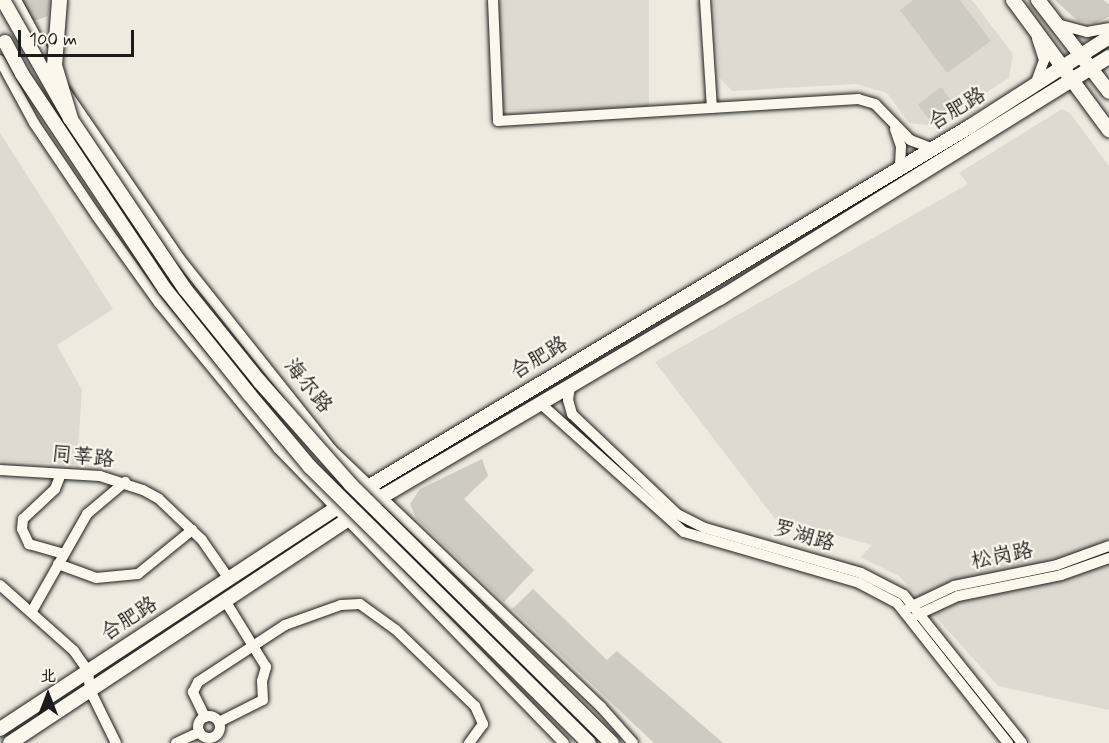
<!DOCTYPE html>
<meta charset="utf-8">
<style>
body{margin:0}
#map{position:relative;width:1109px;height:743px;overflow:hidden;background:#eeeadf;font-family:Mynerve,"LXGW WenKai TC",sans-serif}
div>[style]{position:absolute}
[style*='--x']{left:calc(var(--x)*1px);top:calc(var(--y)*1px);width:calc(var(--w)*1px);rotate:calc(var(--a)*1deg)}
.built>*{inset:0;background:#dedad1;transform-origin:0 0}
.green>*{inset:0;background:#ceccc2;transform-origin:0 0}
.roads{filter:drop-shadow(0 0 2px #1c1c1c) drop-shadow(0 0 2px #1c1c1c)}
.minor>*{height:10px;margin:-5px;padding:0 5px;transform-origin:5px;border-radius:5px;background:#fbf7ec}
.minor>.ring{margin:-5px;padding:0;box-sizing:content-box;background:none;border:10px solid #fbf7ec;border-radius:50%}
.major>*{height:14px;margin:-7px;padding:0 7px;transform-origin:7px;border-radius:7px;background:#fbf7ec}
.bridges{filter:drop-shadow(0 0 2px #1c1c1c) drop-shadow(0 0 2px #1c1c1c)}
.major-bridge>*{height:14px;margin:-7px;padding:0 7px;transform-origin:7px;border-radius:7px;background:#fbf7ec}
.highway-bridge>*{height:15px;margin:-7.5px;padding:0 7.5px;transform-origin:7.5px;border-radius:7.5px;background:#fbf7ec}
span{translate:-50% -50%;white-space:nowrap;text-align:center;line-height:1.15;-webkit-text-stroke:4.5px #fbf7ec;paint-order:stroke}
.street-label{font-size:21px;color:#1c1c1c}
.north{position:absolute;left:18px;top:665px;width:60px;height:60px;-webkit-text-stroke:4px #fbf7ec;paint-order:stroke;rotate:0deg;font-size:16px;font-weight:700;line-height:24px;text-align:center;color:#1c1c1c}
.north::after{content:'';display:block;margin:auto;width:21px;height:27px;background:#1c1c1c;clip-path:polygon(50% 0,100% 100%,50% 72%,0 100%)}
.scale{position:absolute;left:18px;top:30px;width:116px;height:27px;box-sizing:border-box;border:3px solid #1c1c1c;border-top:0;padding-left:8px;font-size:18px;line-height:21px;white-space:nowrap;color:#1c1c1c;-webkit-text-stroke:4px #fbf7ec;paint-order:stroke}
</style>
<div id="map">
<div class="built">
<i style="left:497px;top:0;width:152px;height:110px"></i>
<i style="clip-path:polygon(714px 0,972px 0,1013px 54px,1009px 78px,933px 126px,909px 123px,887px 93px,856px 84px,732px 91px,719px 77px)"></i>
<i style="clip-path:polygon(1062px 109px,1070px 113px,1109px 166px,1109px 710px,998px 686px,899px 576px,860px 557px,872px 545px,775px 519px,655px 362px,968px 184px,959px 173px)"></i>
<i style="clip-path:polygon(0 133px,113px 309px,57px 345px,82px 390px,77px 464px,0 461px)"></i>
</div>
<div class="green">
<i style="clip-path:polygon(21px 0,50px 0,48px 16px,32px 22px)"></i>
<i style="clip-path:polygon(913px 0,960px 0,991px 41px,947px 73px,900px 10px)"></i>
<i style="clip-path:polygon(1055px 0,1103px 0,1109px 4px,1109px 17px,1095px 23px,1078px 21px)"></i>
<i style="left:941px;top:87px;width:25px;height:29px;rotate:53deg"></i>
<i style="clip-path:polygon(482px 459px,488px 476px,464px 499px,534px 570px,504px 602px,416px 518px,410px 504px,420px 489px)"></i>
<i style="clip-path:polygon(533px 589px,607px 660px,617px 651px,723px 743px,654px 743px,512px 609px)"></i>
</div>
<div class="roads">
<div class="minor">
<i style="--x:16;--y:0;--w:80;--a:61.5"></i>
<i style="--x:493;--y:0;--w:121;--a:87.6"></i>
<i style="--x:498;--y:121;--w:361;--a:-3.5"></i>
<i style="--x:858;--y:99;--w:18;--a:16"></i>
<i style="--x:875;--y:104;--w:50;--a:45.8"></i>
<i style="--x:910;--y:140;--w:22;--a:21"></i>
<i style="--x:705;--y:0;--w:108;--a:86.3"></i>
<i style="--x:1057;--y:24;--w:31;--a:15"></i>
<i style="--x:1087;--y:32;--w:22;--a:-10"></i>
<i style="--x:0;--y:60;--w:72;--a:61.6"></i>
<i style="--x:34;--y:123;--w:111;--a:56"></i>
<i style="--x:96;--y:215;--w:108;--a:54.4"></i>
<i style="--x:159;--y:303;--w:188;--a:50.6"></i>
<i style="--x:278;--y:448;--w:411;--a:45.9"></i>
<i style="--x:1035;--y:85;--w:27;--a:-70"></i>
<i style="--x:1044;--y:60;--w:23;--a:-108"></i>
<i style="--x:66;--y:92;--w:202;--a:55.7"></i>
<i style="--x:180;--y:259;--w:243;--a:51.5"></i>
<i style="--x:331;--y:449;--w:373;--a:43.7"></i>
<i style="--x:601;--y:707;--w:48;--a:48.4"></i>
<i style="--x:895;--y:129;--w:18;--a:71"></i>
<i style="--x:901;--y:146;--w:21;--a:93"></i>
<i style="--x:570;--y:386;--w:14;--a:98"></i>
<i style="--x:568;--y:400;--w:15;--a:74"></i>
<i style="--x:572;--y:414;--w:145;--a:43.6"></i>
<i style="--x:677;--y:514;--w:31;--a:27"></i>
<i style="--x:705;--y:528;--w:162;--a:16.1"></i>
<i style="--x:861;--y:573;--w:48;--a:27.1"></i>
<i style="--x:904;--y:595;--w:189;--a:51.4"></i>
<i style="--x:540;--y:403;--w:193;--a:41.9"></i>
<i style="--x:684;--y:532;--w:182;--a:16.2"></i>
<i style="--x:859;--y:583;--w:43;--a:27.8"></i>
<i style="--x:897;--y:603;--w:179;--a:51.6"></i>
<i style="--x:0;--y:470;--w:100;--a:3.4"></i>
<i style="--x:100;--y:476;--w:45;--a:18"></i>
<i style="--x:143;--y:490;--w:18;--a:29"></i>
<i style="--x:159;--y:499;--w:59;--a:43.6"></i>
<i style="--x:202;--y:540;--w:47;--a:55.3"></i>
<i style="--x:61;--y:474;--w:16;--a:112"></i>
<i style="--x:55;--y:489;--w:44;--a:136.8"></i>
<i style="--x:23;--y:519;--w:10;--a:96"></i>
<i style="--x:22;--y:529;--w:17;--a:65"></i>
<i style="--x:29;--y:544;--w:35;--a:16"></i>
<i style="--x:58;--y:564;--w:40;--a:20.2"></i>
<i style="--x:96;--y:578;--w:42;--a:-5.4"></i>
<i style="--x:138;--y:574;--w:70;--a:-39.2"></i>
<i style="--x:0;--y:585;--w:99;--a:41.7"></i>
<i style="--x:74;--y:651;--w:24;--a:55"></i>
<i style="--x:88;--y:671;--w:19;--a:84"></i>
<i style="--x:90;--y:690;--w:59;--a:63.9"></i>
<i style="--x:910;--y:607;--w:49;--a:-25.5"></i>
<i style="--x:954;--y:586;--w:105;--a:-11.5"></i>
<i style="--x:1057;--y:565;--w:55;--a:-20.1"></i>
<i style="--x:32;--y:611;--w:112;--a:-60.4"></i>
<i style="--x:87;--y:514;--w:50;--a:-40.1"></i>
<i style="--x:917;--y:615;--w:45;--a:-24.9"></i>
<i style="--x:958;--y:596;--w:105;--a:-11.5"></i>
<i style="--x:1061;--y:575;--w:51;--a:-19.5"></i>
<i class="ring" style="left:198px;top:716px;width:12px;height:12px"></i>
<i style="--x:205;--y:717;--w:28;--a:-116"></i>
<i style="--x:193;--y:692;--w:11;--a:-63"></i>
<i style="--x:198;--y:682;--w:104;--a:-33.2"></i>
<i style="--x:285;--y:625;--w:59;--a:-19.7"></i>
<i style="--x:341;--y:605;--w:19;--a:-3"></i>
<i style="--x:360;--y:604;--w:44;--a:35.8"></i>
<i style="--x:396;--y:630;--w:110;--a:43.9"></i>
<i style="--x:475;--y:706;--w:20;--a:66"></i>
<i style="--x:483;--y:724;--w:24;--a:126"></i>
<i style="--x:219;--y:722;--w:49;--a:-26.6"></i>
<i style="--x:263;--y:700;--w:19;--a:-93"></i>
<i style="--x:262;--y:681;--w:15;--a:-74"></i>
<i style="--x:266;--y:667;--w:76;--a:-121.6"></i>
<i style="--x:176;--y:743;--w:26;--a:-25"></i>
</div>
<div class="major">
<i style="--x:1013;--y:0;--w:162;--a:53.6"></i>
<i style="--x:1038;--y:0;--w:116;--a:52.3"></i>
<i style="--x:0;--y:729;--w:440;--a:-33.3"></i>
<i style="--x:368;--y:487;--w:701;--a:-30.92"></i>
<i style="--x:969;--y:127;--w:166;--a:-32.7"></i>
<i style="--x:10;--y:743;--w:444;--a:-33.5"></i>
<i style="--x:380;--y:498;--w:394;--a:-30.5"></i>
<i style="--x:720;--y:298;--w:458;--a:-31.8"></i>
</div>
</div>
<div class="bridges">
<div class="major-bridge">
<i style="--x:3;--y:0;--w:136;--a:60.4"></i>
<i style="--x:70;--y:118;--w:206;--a:56.1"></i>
<i style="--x:185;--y:289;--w:119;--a:51.1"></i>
<i style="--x:260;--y:382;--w:137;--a:48.5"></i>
<i style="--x:351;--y:485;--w:367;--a:44.7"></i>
<i style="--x:5;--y:42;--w:36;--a:62"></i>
<i style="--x:22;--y:74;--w:258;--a:56.4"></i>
<i style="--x:165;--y:289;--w:134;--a:51.3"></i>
<i style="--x:249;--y:394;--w:95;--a:50.1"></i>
<i style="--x:310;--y:467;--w:392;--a:44.7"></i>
</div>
<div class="highway-bridge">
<i style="--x:59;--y:0;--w:65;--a:94.4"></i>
<i style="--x:54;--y:65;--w:55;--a:73.2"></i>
</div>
</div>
<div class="street-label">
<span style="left:957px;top:109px;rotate:-31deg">合肥路</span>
<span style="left:539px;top:358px;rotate:-31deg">合肥路</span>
<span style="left:308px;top:386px;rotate:51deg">海尔路</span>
<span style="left:83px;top:457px;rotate:6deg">同莘路</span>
<span style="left:804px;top:536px;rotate:16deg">罗湖路</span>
<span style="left:1002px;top:556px;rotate:-11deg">松岗路</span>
<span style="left:129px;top:619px;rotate:-33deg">合肥路</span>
</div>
<div class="north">北</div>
<div class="scale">100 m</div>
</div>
